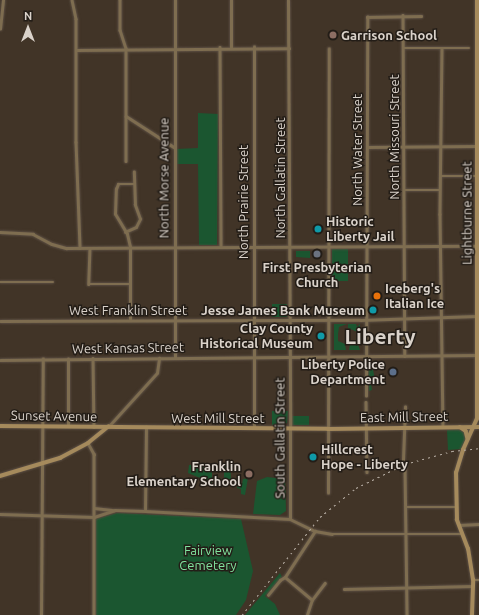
<!DOCTYPE html>
<style>
body{margin:0}
#map{position:relative;width:479px;height:615px;overflow:hidden;background:#413427;font-family:Ubuntu,sans-serif}
div>[style]{position:absolute}
[style*='--x']{left:calc(var(--x)*1px);top:calc(var(--y)*1px);width:calc(var(--w)*1px);rotate:calc(var(--a)*1deg)}
.green>*{inset:0;background:#1b5630;transform-origin:0 0}
.roads{filter:drop-shadow(0 0 1px #5d5044) drop-shadow(0 0 1px #5d5044)}
.minor>*{height:2.5px;margin:-1.25px;padding:0 1.25px;transform-origin:1.25px;border-radius:1.25px;background:#7e6d50}
.tertiary>*{height:3px;margin:-1.5px;padding:0 1.5px;transform-origin:1.5px;border-radius:1.5px;background:#7e6d50}
.secondary>*{height:3.5px;margin:-1.75px;padding:0 1.75px;transform-origin:1.75px;border-radius:1.75px;background:#a58a5c}
.rail>*{height:1px;margin-top:-0.5px;transform-origin:0;background:repeating-linear-gradient(90deg,#b4aba1 0 2px,transparent 0 6px)}
.dots>*{width:11px;height:11px;translate:-50% -50%;box-sizing:border-box;border:2px solid #231d17;border-radius:50%}
span{translate:-50% -50%;white-space:nowrap;text-align:center;line-height:1.15;-webkit-text-stroke:3px #231d17;paint-order:stroke}
.poi-label{font-size:13px;color:#dad2ca;font-weight:700}
.left{translate:0 -50%;text-align:left}
.right{translate:-100% -50%;text-align:right}
.street-label{font-size:13px;color:#dad2ca}
.park-label{font-size:13px;color:#81e39e}
.town-label{font-size:21px;color:#dad2ca;font-weight:700}
.north{position:absolute;left:8px;top:8px;width:40px;height:40px;-webkit-text-stroke:3px #231d17;paint-order:stroke;rotate:0deg;font-size:11px;font-weight:700;line-height:16px;text-align:center;color:#dad2ca}
.north::after{content:'';display:block;margin:auto;width:14px;height:18px;background:#dad2ca;clip-path:polygon(50% 0,100% 100%,50% 72%,0 100%)}
</style>
<div id="map">
<div class="green">
<i style="clip-path:polygon(198px 113px,218px 114px,217px 245px,199px 245px,198px 164px,176px 164px,176px 149px,198px 148px)"></i>
<i style="left:332px;top:249px;width:16px;height:32px"></i>
<i style="clip-path:polygon(296px 251px,310px 251px,310px 258px,296px 257px)"></i>
<i style="left:272px;top:304px;width:15px;height:13px"></i>
<i style="clip-path:polygon(334px 324px,347px 324px,339px 327px,338px 334px,338px 341px,345px 344px,346px 350px,334px 350px)"></i>
<i style="clip-path:polygon(348px 324px,356px 324px,357px 327px,360px 324px,360px 333px,348px 328px)"></i>
<i style="clip-path:polygon(356px 339px,360px 350px,349px 350px,350px 344px,355px 342px)"></i>
<i style="clip-path:polygon(368px 365px,373px 370px,376px 384px,371px 384px,372px 390px,369px 391px)"></i>
<i style="clip-path:polygon(272px 411px,288px 411px,287px 423px,272px 425px)"></i>
<i style="left:292px;top:416px;width:17px;height:9px"></i>
<i style="clip-path:polygon(458px 429px,465px 433px,466px 440px,461px 449px,448px 450px,447px 430px)"></i>
<i style="clip-path:polygon(230px 463px,231px 479px,224px 480px,224px 464px)"></i>
<i style="clip-path:polygon(189px 465px,212px 465px,212px 483px,188px 473px)"></i>
<i style="clip-path:polygon(267px 477px,285px 479px,286px 511px,280px 515px,253px 514px,257px 481px)"></i>
<i style="clip-path:polygon(248px 478px,245px 495px,241px 494px,241px 489px,237px 488px,238px 484px,242px 484px,243px 479px)"></i>
<i style="clip-path:polygon(117px 513px,241px 519px,253px 571px,246px 600px,236px 615px,96px 615px,96px 519px)"></i>
<i style="clip-path:polygon(280px 573px,282px 577px,265px 596px,275px 604px,280px 615px,245px 615px)"></i>
</div>
<div class="roads">
<div class="minor">
<i style="--x:72;--y:0;--w:19;--a:78"></i>
<i style="--x:76;--y:19;--w:123;--a:90"></i>
<i style="--x:76;--y:142;--w:106;--a:87.8"></i>
<i style="--x:120;--y:0;--w:30;--a:90"></i>
<i style="--x:120;--y:30;--w:19;--a:72"></i>
<i style="--x:126;--y:48;--w:113;--a:90"></i>
<i style="--x:403;--y:15;--w:341;--a:89.7"></i>
<i style="--x:0;--y:29;--w:29;--a:-84"></i>
<i style="--x:220;--y:47;--w:199;--a:89.7"></i>
<i style="--x:231;--y:47;--w:47;--a:-90"></i>
<i style="--x:403;--y:48;--w:66;--a:0"></i>
<i style="--x:442;--y:48;--w:166;--a:90.7"></i>
<i style="--x:440;--y:214;--w:213;--a:89.2"></i>
<i style="--x:76;--y:50;--w:213;--a:-0.5"></i>
<i style="--x:126;--y:116;--w:57;--a:32.9"></i>
<i style="--x:367;--y:147;--w:110;--a:-0.5"></i>
<i style="--x:440;--y:176;--w:39;--a:0"></i>
<i style="--x:404;--y:190;--w:36;--a:0"></i>
<i style="--x:0;--y:232;--w:33;--a:3"></i>
<i style="--x:33;--y:234;--w:21;--a:28"></i>
<i style="--x:52;--y:244;--w:15;--a:16"></i>
<i style="--x:66;--y:248;--w:413;--a:-0.3"></i>
<i style="--x:125;--y:232;--w:12;--a:-24"></i>
<i style="--x:136;--y:227;--w:9;--a:-63"></i>
<i style="--x:140;--y:219;--w:15;--a:-110"></i>
<i style="--x:135;--y:205;--w:33;--a:-92"></i>
<i style="--x:90;--y:248;--w:36;--a:92"></i>
<i style="--x:89;--y:284;--w:41;--a:0"></i>
<i style="--x:0;--y:282;--w:53;--a:0"></i>
<i style="--x:130;--y:319;--w:72;--a:-90"></i>
<i style="--x:130;--y:247;--w:13;--a:-103"></i>
<i style="--x:127;--y:234;--w:23;--a:-121"></i>
<i style="--x:115;--y:214;--w:25;--a:-88"></i>
<i style="--x:116;--y:189;--w:5;--a:-68"></i>
<i style="--x:118;--y:184;--w:17;--a:0"></i>
<i style="--x:175;--y:357;--w:357;--a:-90"></i>
<i style="--x:93;--y:358;--w:69;--a:89.2"></i>
<i style="--x:366;--y:396;--w:379;--a:-89.8"></i>
<i style="--x:367;--y:17;--w:54;--a:-1.1"></i>
<i style="--x:366;--y:402;--w:70;--a:89.2"></i>
<i style="--x:68;--y:426;--w:67;--a:-90"></i>
<i style="--x:108;--y:427;--w:73;--a:-47.8"></i>
<i style="--x:157;--y:373;--w:15;--a:-82"></i>
<i style="--x:254;--y:428;--w:381;--a:-90"></i>
<i style="--x:88;--y:443;--w:13;--a:61"></i>
<i style="--x:94;--y:454;--w:161;--a:90"></i>
<i style="--x:403;--y:460;--w:53;--a:-87.8"></i>
<i style="--x:405;--y:467;--w:148;--a:89.2"></i>
<i style="--x:328;--y:493;--w:444;--a:-89.9"></i>
<i style="--x:406;--y:507;--w:50;--a:0"></i>
<i style="--x:94;--y:508;--w:20;--a:6"></i>
<i style="--x:145;--y:511;--w:84;--a:-89.3"></i>
<i style="--x:0;--y:514;--w:94;--a:1.8"></i>
<i style="--x:94;--y:517;--w:22;--a:-18"></i>
<i style="--x:115;--y:510;--w:30;--a:2"></i>
<i style="--x:145;--y:511;--w:145;--a:3.2"></i>
<i style="--x:290;--y:519;--w:28;--a:26"></i>
<i style="--x:315;--y:531;--w:17;--a:10"></i>
<i style="--x:332;--y:534;--w:130;--a:0"></i>
<i style="--x:290;--y:519;--w:90;--a:-90"></i>
<i style="--x:459;--y:525;--w:20;--a:-3"></i>
<i style="--x:285;--y:577;--w:35;--a:40"></i>
<i style="--x:473;--y:580;--w:6;--a:0"></i>
<i style="--x:344;--y:589;--w:129;--a:-1.3"></i>
<i style="--x:268;--y:595;--w:19;--a:-51"></i>
<i style="--x:280;--y:580;--w:6;--a:-31"></i>
<i style="--x:285;--y:577;--w:55;--a:-56.9"></i>
<i style="--x:41;--y:615;--w:256;--a:-89.6"></i>
<i style="--x:307;--y:615;--w:16;--a:-72"></i>
<i style="--x:312;--y:600;--w:21;--a:-53"></i>
</div>
<div class="tertiary">
<i style="--x:288;--y:0;--w:428;--a:89.7"></i>
<i style="--x:0;--y:321;--w:360;--a:-0.2"></i>
<i style="--x:360;--y:320;--w:117;--a:-2"></i>
<i style="--x:0;--y:360;--w:477;--a:-0.6"></i>
</div>
<div class="secondary">
<i style="--x:0;--y:426;--w:328;--a:0.5"></i>
<i style="--x:328;--y:429;--w:151;--a:-0.8"></i>
<i style="--x:460;--y:427;--w:7;--a:34"></i>
<i style="--x:466;--y:431;--w:8;--a:76"></i>
<i style="--x:0;--y:476;--w:63;--a:-16.7"></i>
<i style="--x:60;--y:458;--w:32;--a:-28"></i>
<i style="--x:88;--y:443;--w:26;--a:-39"></i>
<i style="--x:472;--y:615;--w:35;--a:-88"></i>
<i style="--x:473;--y:580;--w:31;--a:-99"></i>
<i style="--x:468;--y:549;--w:31;--a:-111"></i>
<i style="--x:457;--y:520;--w:47;--a:-91.2"></i>
<i style="--x:456;--y:473;--w:24;--a:-73"></i>
<i style="--x:463;--y:450;--w:34;--a:-66"></i>
<i style="--x:477;--y:419;--w:419;--a:-90"></i>
</div>
</div>
<div class="rail">
<i style="--x:242;--y:615;--w:125;--a:-51.5"></i>
<i style="--x:320;--y:517;--w:46;--a:-38.9"></i>
<i style="--x:356;--y:488;--w:55;--a:-26.1"></i>
<i style="--x:405;--y:464;--w:49;--a:-15.5"></i>
<i style="--x:452;--y:451;--w:27;--a:-6"></i>
</div>
<div class="dots">
<i style="left:333px;top:35px;background:#8d6e63"></i>
<i style="left:318px;top:229px;background:#0f9aa8"></i>
<i style="left:317px;top:254px;background:#6b7280"></i>
<i style="left:377px;top:296px;background:#e8710a"></i>
<i style="left:373px;top:310px;background:#0f9aa8"></i>
<i style="left:321px;top:336px;background:#0f9aa8"></i>
<i style="left:393px;top:372px;background:#5c6f8a"></i>
<i style="left:313px;top:457px;background:#0f9aa8"></i>
<i style="left:249px;top:474px;background:#8d6e63"></i>
</div>
<div class="poi-label">
<span class="left" style="left:341px;top:35px">Garrison School</span>
<span class="left" style="left:326px;top:229px">Historic<br>Liberty Jail</span>
<span style="left:317px;top:275px">First Presbyterian<br>Church</span>
<span class="left" style="left:385px;top:296px">Iceberg's<br>Italian Ice</span>
<span class="right" style="left:365px;top:310px">Jesse James Bank Museum</span>
<span class="right" style="left:313px;top:336px">Clay County<br>Historical Museum</span>
<span class="right" style="left:385px;top:372px">Liberty Police<br>Department</span>
<span class="left" style="left:321px;top:457px">Hillcrest<br>Hope - Liberty</span>
<span class="right" style="left:241px;top:474px">Franklin<br>Elementary School</span>
</div>
<div class="street-label">
<span style="left:394px;top:137px;rotate:-90deg">North Missouri Street</span>
<span style="left:357px;top:150px;rotate:-90deg">North Water Street</span>
<span style="left:164px;top:178px;rotate:-90deg">North Morse Avenue</span>
<span style="left:280px;top:178px;rotate:-90deg">North Gallatin Street</span>
<span style="left:243px;top:202px;rotate:-90deg">North Prairie Street</span>
<span style="left:467px;top:213px;rotate:-90deg">Lightburne Street</span>
<span style="left:128px;top:310px">West Franklin Street</span>
<span style="left:128px;top:348px;rotate:-1deg">West Kansas Street</span>
<span style="left:54px;top:416px;rotate:1deg">Sunset Avenue</span>
<span style="left:404px;top:417px;rotate:-1deg">East Mill Street</span>
<span style="left:218px;top:418px">West Mill Street</span>
<span style="left:280px;top:438px;rotate:-90deg">South Gallatin Street</span>
</div>
<div class="park-label">
<span style="left:208px;top:558px">Fairview<br>Cemetery</span>
</div>
<div class="town-label">
<span style="left:380px;top:336px">Liberty</span>
</div>
<div class="north">N</div>
</div>
